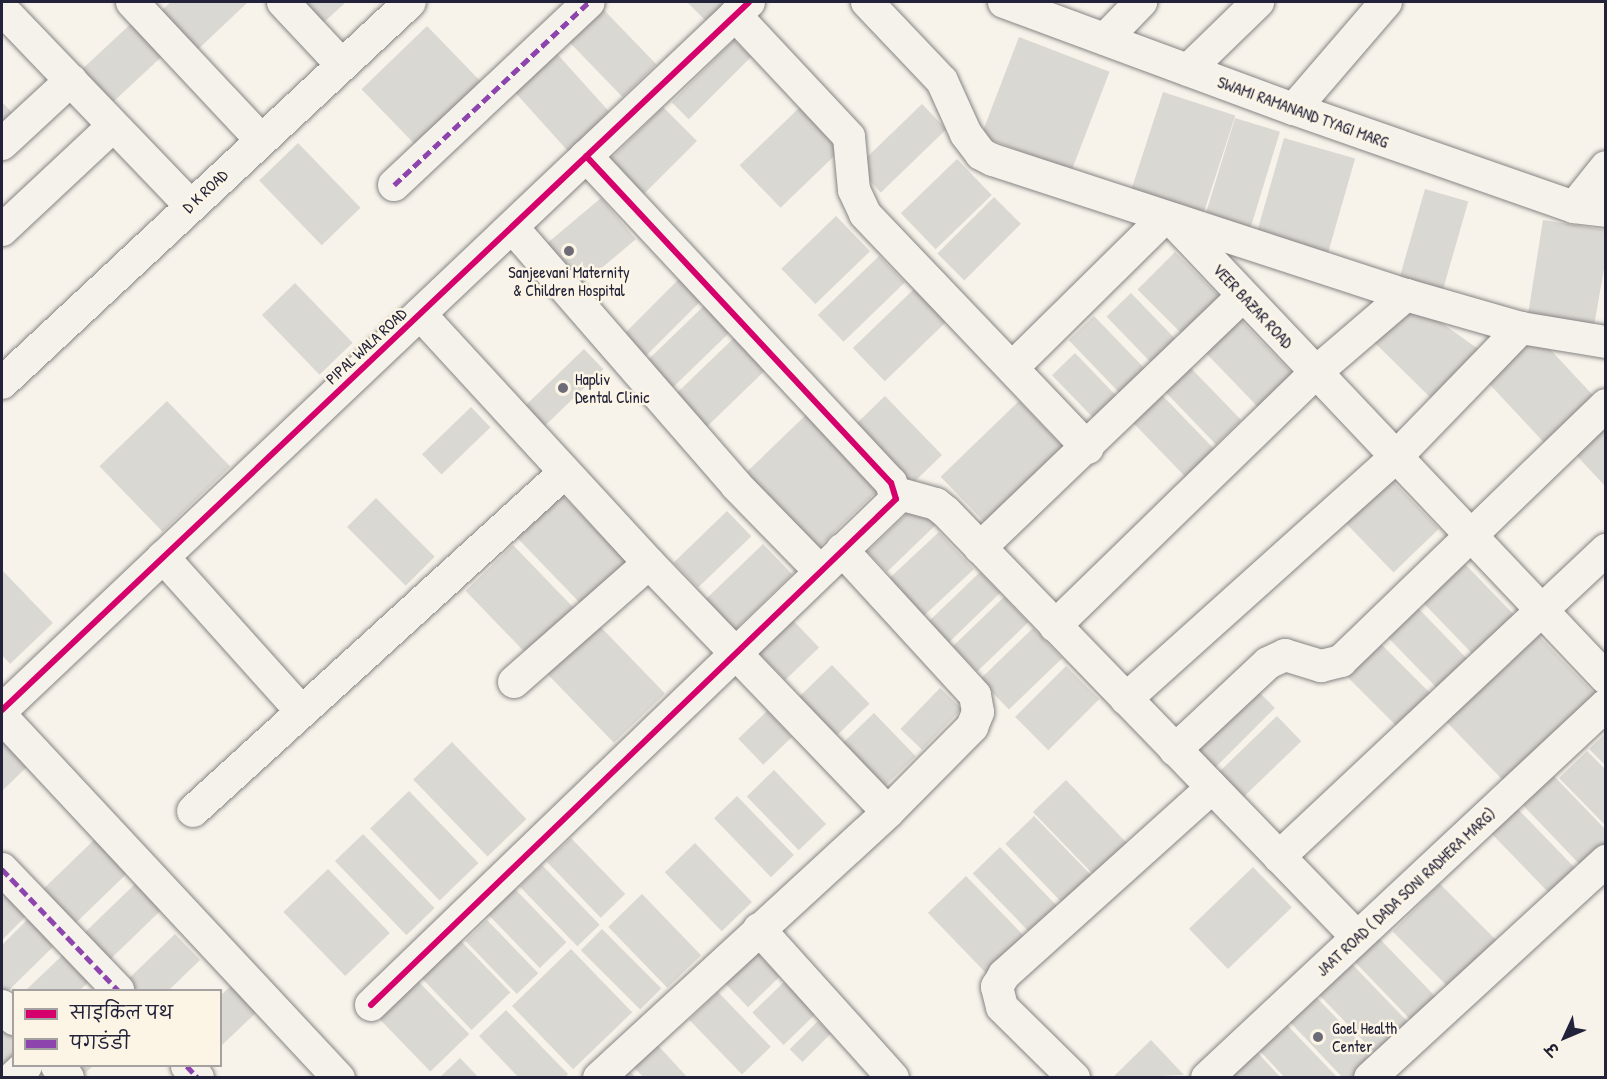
<!DOCTYPE html>
<meta charset="utf-8">
<style>
body{margin:0}
#map{position:relative;width:1607px;height:1079px;overflow:hidden;background:#f7f3ea;font-family:"Patrick Hand","Playpen Sans Deva",sans-serif}
div>[style]{position:absolute}
[style*='--x']{left:calc(var(--x)*1px);top:calc(var(--y)*1px);width:calc(var(--w)*1px);rotate:calc(var(--a)*1deg)}
.building>*{inset:0;background:#dad8d2;transform-origin:0 0}
.roads{filter:drop-shadow(0 0 2px #868485) drop-shadow(0 0 2px #868485)}
.minor>*{height:32px;margin:-16px;padding:0 16px;transform-origin:16px;border-radius:16px;background:#f5f2ec}
.quiet>*{height:4.5px;margin-top:-2.25px;transform-origin:0;background:repeating-linear-gradient(90deg,#8e44ad 0 9px,transparent 0 13.5px)}
.cycleway>*{height:6px;margin:-3px;padding:0 3px;transform-origin:3px;border-radius:3px;background:#d6006c}
.dots>*{width:16px;height:16px;translate:-50% -50%;box-sizing:border-box;border:3px solid #fcf5e5;border-radius:50%}
span{translate:-50% -50%;white-space:nowrap;text-align:center;line-height:1.15;-webkit-text-stroke:5px #fcf5e5;paint-order:stroke}
.street-label{font-size:16px;color:#22223b}
.poi-label{font-size:16px;color:#22223b}
.left{translate:0 -50%;text-align:left}
.frame{position:absolute;inset:0;border:3px solid #22223b;pointer-events:none}
.legend{position:absolute;left:12px;top:989px;width:210px;height:78px;box-sizing:border-box;background:#fcf5e5;border:2px solid #a5a1a1;margin:0;padding:8px 10px;list-style:none;font-size:18px;color:#22223b}
.legend li{display:flex;align-items:center;gap:12px;height:30px}
.legend b{width:30px;border:2px solid #a5a1a1}
.north{position:absolute;left:1535px;top:1007px;width:60px;height:60px;-webkit-text-stroke:4px #fcf5e5;paint-order:stroke;rotate:226deg;font-size:16px;font-weight:700;line-height:24px;text-align:center;color:#22223b}
.north::after{content:'';display:block;margin:auto;width:21px;height:27px;background:#22223b;clip-path:polygon(50% 0,100% 100%,50% 72%,0 100%)}
</style>
<div id="map">
<div class="building">
<i style="clip-path:polygon(171px 2px,248px 2px,191px 56px,154px 17px)"></i>
<i style="clip-path:polygon(301px 2px,346px 2px,322px 24px)"></i>
<i style="clip-path:polygon(687px 2px,728px 2px,707px 22px)"></i>
<i style="left:600px;top:6px;width:81px;height:47px;rotate:46deg"></i>
<i style="left:136px;top:19px;width:45px;height:83px;rotate:47deg"></i>
<i style="left:427px;top:26px;width:86px;height:91px;rotate:46deg"></i>
<i style="left:1019px;top:37px;width:97px;height:106px;rotate:21deg"></i>
<i style="left:734px;top:40px;width:24px;height:88px;rotate:45deg"></i>
<i style="left:550px;top:46px;width:95px;height:57px;rotate:48deg"></i>
<i style="left:1163px;top:92px;width:76px;height:107px;rotate:18deg"></i>
<i style="clip-path:polygon(2px 102px,19px 120px,2px 137px)"></i>
<i style="left:922px;top:104px;width:35px;height:91px;rotate:46deg"></i>
<i style="left:663px;top:107px;width:48px;height:80px;rotate:45deg"></i>
<i style="left:800px;top:107px;width:59px;height:84px;rotate:46deg"></i>
<i style="left:1235px;top:118px;width:47px;height:108px;rotate:17deg"></i>
<i style="left:1284px;top:138px;width:74px;height:104px;rotate:16deg"></i>
<i style="left:298px;top:143px;width:90px;height:54px;rotate:46deg"></i>
<i style="left:957px;top:159px;width:50px;height:78px;rotate:46deg"></i>
<i style="left:1425px;top:189px;width:45px;height:95px;rotate:16deg"></i>
<i style="left:994px;top:197px;width:38px;height:80px;rotate:45deg"></i>
<i style="left:601px;top:198px;width:54px;height:78px;rotate:50deg"></i>
<i style="left:836px;top:216px;width:49px;height:76px;rotate:46deg"></i>
<i style="clip-path:polygon(1543px 220px,1606px 230px,1606px 257px,1592px 338px,1526px 327px)"></i>
<i style="left:1175px;top:252px;width:71px;height:53px;rotate:45deg"></i>
<i style="left:879px;top:256px;width:37px;height:85px;rotate:46deg"></i>
<i style="left:682px;top:276px;width:31px;height:89px;rotate:45deg"></i>
<i style="left:295px;top:283px;width:83px;height:46px;rotate:46deg"></i>
<i style="left:914px;top:289px;width:46px;height:85px;rotate:46deg"></i>
<i style="left:1131px;top:293px;width:69px;height:34px;rotate:46deg"></i>
<i style="left:709px;top:301px;width:37px;height:89px;rotate:46deg"></i>
<i style="clip-path:polygon(1418px 306px,1488px 356px,1439px 406px,1375px 343px)"></i>
<i style="left:1233px;top:312px;width:88px;height:48px;rotate:46deg"></i>
<i style="left:1094px;top:316px;width:76px;height:35px;rotate:46deg"></i>
<i style="left:1533px;top:331px;width:93px;height:68px;rotate:47deg"></i>
<i style="left:737px;top:335px;width:45px;height:89px;rotate:46deg"></i>
<i style="left:584px;top:349px;width:28px;height:89px;rotate:46deg"></i>
<i style="left:1075px;top:353px;width:69px;height:32px;rotate:46deg"></i>
<i style="left:1187px;top:364px;width:78px;height:35px;rotate:46deg"></i>
<i style="left:1159px;top:392px;width:80px;height:40px;rotate:46deg"></i>
<i style="left:885px;top:396px;width:82px;height:51px;rotate:46deg"></i>
<i style="left:167px;top:401px;width:91px;height:94px;rotate:46deg"></i>
<i style="left:1019px;top:401px;width:68px;height:109px;rotate:46deg"></i>
<i style="left:471px;top:407px;width:28px;height:68px;rotate:46deg"></i>
<i style="left:811px;top:410px;width:104px;height:93px;rotate:46deg"></i>
<i style="clip-path:polygon(1606px 425px,1606px 487px,1575px 454px)"></i>
<i style="left:1384px;top:472px;width:79px;height:63px;rotate:46deg"></i>
<i style="left:561px;top:494px;width:103px;height:62px;rotate:46deg"></i>
<i style="left:376px;top:498px;width:83px;height:41px;rotate:45deg"></i>
<i style="left:918px;top:503px;width:28px;height:70px;rotate:46deg"></i>
<i style="left:727px;top:511px;width:35px;height:74px;rotate:46deg"></i>
<i style="left:939px;top:532px;width:51px;height:69px;rotate:47deg"></i>
<i style="left:763px;top:544px;width:42px;height:80px;rotate:46deg"></i>
<i style="left:513px;top:545px;width:98px;height:66px;rotate:46deg"></i>
<i style="left:1463px;top:562px;width:79px;height:57px;rotate:46deg"></i>
<i style="clip-path:polygon(2px 570px,53px 623px,10px 664px,2px 655px)"></i>
<i style="left:980px;top:572px;width:29px;height:71px;rotate:46deg"></i>
<i style="left:1004px;top:597px;width:35px;height:71px;rotate:46deg"></i>
<i style="left:1418px;top:608px;width:76px;height:42px;rotate:46deg"></i>
<i style="left:783px;top:610px;width:52px;height:47px;rotate:46deg"></i>
<i style="left:592px;top:618px;width:105px;height:71px;rotate:46deg"></i>
<i style="left:1033px;top:628px;width:42px;height:74px;rotate:46deg"></i>
<i style="left:1532px;top:629px;width:91px;height:126px;rotate:46deg"></i>
<i style="left:1381px;top:644px;width:81px;height:47px;rotate:45deg"></i>
<i style="left:832px;top:665px;width:54px;height:47px;rotate:46deg"></i>
<i style="left:1066px;top:666px;width:47px;height:72px;rotate:45deg"></i>
<i style="left:1253px;top:686px;width:31px;height:85px;rotate:45deg"></i>
<i style="left:940px;top:688px;width:30px;height:57px;rotate:44deg"></i>
<i style="left:767px;top:711px;width:36px;height:40px;rotate:46deg"></i>
<i style="left:874px;top:713px;width:60px;height:43px;rotate:46deg"></i>
<i style="left:1277px;top:716px;width:35px;height:83px;rotate:46deg"></i>
<i style="clip-path:polygon(1606px 733px,1606px 766px,1589px 749px)"></i>
<i style="clip-path:polygon(2px 737px,32px 762px,2px 791px)"></i>
<i style="left:452px;top:742px;width:107px;height:54px;rotate:46deg"></i>
<i style="clip-path:polygon(1587px 751px,1606px 770px,1606px 826px,1559px 778px)"></i>
<i style="left:774px;top:770px;width:75px;height:38px;rotate:46deg"></i>
<i style="clip-path:polygon(1551px 773px,1606px 830px,1606px 848px,1584px 869px,1521px 803px)"></i>
<i style="left:1066px;top:780px;width:88px;height:46px;rotate:46deg"></i>
<i style="left:409px;top:791px;width:100px;height:54px;rotate:46deg"></i>
<i style="left:737px;top:796px;width:82px;height:32px;rotate:46deg"></i>
<i style="left:1514px;top:805px;width:95px;height:36px;rotate:46deg"></i>
<i style="left:1034px;top:816px;width:83px;height:40px;rotate:46deg"></i>
<i style="left:363px;top:834px;width:103px;height:39px;rotate:46deg"></i>
<i style="left:571px;top:838px;width:78px;height:34px;rotate:46deg"></i>
<i style="left:95px;top:839px;width:47px;height:83px;rotate:46deg"></i>
<i style="left:695px;top:843px;width:82px;height:42px;rotate:46deg"></i>
<i style="left:1000px;top:847px;width:82px;height:38px;rotate:46deg"></i>
<i style="left:542px;top:865px;width:83px;height:31px;rotate:46deg"></i>
<i style="left:1253px;top:867px;width:56px;height:89px;rotate:46deg"></i>
<i style="left:328px;top:869px;width:89px;height:62px;rotate:46deg"></i>
<i style="left:966px;top:876px;width:86px;height:53px;rotate:46deg"></i>
<i style="left:135px;top:884px;width:37px;height:82px;rotate:46deg"></i>
<i style="left:1440px;top:884px;width:86px;height:67px;rotate:45deg"></i>
<i style="left:515px;top:889px;width:74px;height:37px;rotate:46deg"></i>
<i style="clip-path:polygon(11px 890px,31px 911px,2px 940px,2px 899px)"></i>
<i style="left:642px;top:894px;width:85px;height:47px;rotate:46deg"></i>
<i style="clip-path:polygon(33px 914px,59px 941px,6px 993px,2px 989px,2px 945px)"></i>
<i style="left:487px;top:920px;width:74px;height:30px;rotate:46deg"></i>
<i style="left:602px;top:929px;width:84px;height:30px;rotate:45deg"></i>
<i style="clip-path:polygon(175px 934px,200px 960px,169px 990px,123px 990px,120px 987px)"></i>
<i style="left:1376px;top:935px;width:92px;height:34px;rotate:46deg"></i>
<i style="left:457px;top:937px;width:77px;height:54px;rotate:46deg"></i>
<i style="clip-path:polygon(69px 949px,95px 976px,80px 990px,26px 990px)"></i>
<i style="left:571px;top:949px;width:88px;height:82px;rotate:46deg"></i>
<i style="left:754px;top:950px;width:37px;height:44px;rotate:46deg"></i>
<i style="left:1349px;top:961px;width:93px;height:45px;rotate:46deg"></i>
<i style="left:415px;top:978px;width:78px;height:54px;rotate:46deg"></i>
<i style="clip-path:polygon(236px 981px,262px 1007px,220px 1047px,220px 996px)"></i>
<i style="left:784px;top:982px;width:45px;height:44px;rotate:46deg"></i>
<i style="left:718px;top:992px;width:76px;height:40px;rotate:46deg"></i>
<i style="clip-path:polygon(1316px 997px,1379px 1062px,1363px 1078px,1343px 1078px,1290px 1022px)"></i>
<i style="clip-path:polygon(506px 1010px,568px 1074px,565px 1078px,519px 1078px,479px 1036px)"></i>
<i style="clip-path:polygon(2px 1021px,14px 1033px,14px 1054px,2px 1066px)"></i>
<i style="left:818px;top:1021px;width:18px;height:40px;rotate:45deg"></i>
<i style="clip-path:polygon(1287px 1025px,1338px 1078px,1285px 1078px,1260px 1051px)"></i>
<i style="clip-path:polygon(653px 1040px,688px 1078px,644px 1078px,630px 1063px)"></i>
<i style="clip-path:polygon(1151px 1040px,1184px 1075px,1112px 1078px)"></i>
<i style="clip-path:polygon(1257px 1052px,1281px 1078px,1231px 1078px)"></i>
<i style="clip-path:polygon(460px 1058px,479px 1078px,439px 1078px)"></i>
<i style="clip-path:polygon(624px 1065px,636px 1078px,611px 1078px)"></i>
<i style="clip-path:polygon(73px 1066px,93px 1066px,83px 1075px)"></i>
</div>
<div class="roads">
<div class="minor">
<i style="--x:132;--y:2;--w:187;--a:46.9"></i>
<i style="--x:283;--y:2;--w:85;--a:46.9"></i>
<i style="--x:867;--y:2;--w:109;--a:46.5"></i>
<i style="--x:942;--y:81;--w:58;--a:65.6"></i>
<i style="--x:966;--y:134;--w:25;--a:53"></i>
<i style="--x:981;--y:154;--w:13;--a:27"></i>
<i style="--x:993;--y:160;--w:435;--a:18.1"></i>
<i style="--x:1406;--y:295;--w:120;--a:16"></i>
<i style="--x:1521;--y:328;--w:86;--a:9.4"></i>
<i style="--x:1004;--y:2;--w:309;--a:20.3"></i>
<i style="--x:1294;--y:109;--w:297;--a:19.3"></i>
<i style="--x:1574;--y:207;--w:32;--a:7"></i>
<i style="--x:2;--y:9;--w:272;--a:46.2"></i>
<i style="--x:735;--y:15;--w:167;--a:46.9"></i>
<i style="--x:849;--y:137;--w:53;--a:84.6"></i>
<i style="--x:854;--y:190;--w:26;--a:65"></i>
<i style="--x:865;--y:214;--w:323;--a:46.4"></i>
<i style="--x:1105;--y:39;--w:52;--a:-45.8"></i>
<i style="--x:1188;--y:70;--w:98;--a:-44.2"></i>
<i style="--x:1294;--y:109;--w:141;--a:-49.3"></i>
<i style="--x:2;--y:144;--w:94;--a:-42.8"></i>
<i style="--x:394;--y:185;--w:267;--a:-43.2"></i>
<i style="--x:1574;--y:207;--w:51;--a:-51.3"></i>
<i style="--x:1174;--y:222;--w:628;--a:46.55"></i>
<i style="--x:512;--y:227;--w:342;--a:49"></i>
<i style="--x:736;--y:485;--w:120;--a:45.7"></i>
<i style="--x:2;--y:230;--w:152;--a:-43.1"></i>
<i style="--x:420;--y:314;--w:338;--a:47.4"></i>
<i style="--x:649;--y:563;--w:345;--a:46.2"></i>
<i style="--x:1013;--y:367;--w:212;--a:-44.6"></i>
<i style="--x:2;--y:383;--w:558;--a:-43.04"></i>
<i style="--x:896;--y:493;--w:41;--a:15.4"></i>
<i style="--x:936;--y:504;--w:13;--a:39"></i>
<i style="--x:946;--y:512;--w:591;--a:45.96"></i>
<i style="--x:980;--y:548;--w:364;--a:-43.8"></i>
<i style="--x:163;--y:557;--w:207;--a:48.1"></i>
<i style="--x:1055;--y:626;--w:363;--a:-44.2"></i>
<i style="--x:1315;--y:373;--w:120;--a:-40.6"></i>
<i style="--x:514;--y:682;--w:180;--a:-41.4"></i>
<i style="--x:1126;--y:699;--w:363;--a:-41.9"></i>
<i style="--x:1396;--y:457;--w:180;--a:-45.9"></i>
<i style="--x:2;--y:710;--w:1029;--a:-43.46"></i>
<i style="--x:2;--y:717;--w:494;--a:47"></i>
<i style="--x:1175;--y:750;--w:127;--a:-43.1"></i>
<i style="--x:1268;--y:663;--w:19;--a:-25"></i>
<i style="--x:1285;--y:655;--w:38;--a:17"></i>
<i style="--x:1321;--y:666;--w:21;--a:-14"></i>
<i style="--x:1341;--y:661;--w:368;--a:-44"></i>
<i style="--x:193;--y:811;--w:503;--a:-42.34"></i>
<i style="--x:1279;--y:857;--w:449;--a:-43.2"></i>
<i style="--x:2;--y:869;--w:168;--a:46.2"></i>
<i style="--x:759;--y:929;--w:200;--a:48"></i>
<i style="--x:371;--y:1005;--w:729;--a:-43.94"></i>
<i style="--x:896;--y:499;--w:17;--a:-107"></i>
<i style="--x:891;--y:483;--w:447;--a:-133"></i>
<i style="--x:2;--y:1006;--w:18;--a:47"></i>
<i style="--x:57;--y:1066;--w:16;--a:47"></i>
<i style="--x:187;--y:1066;--w:16;--a:47"></i>
<i style="--x:13;--y:1078;--w:18;--a:-43"></i>
<i style="--x:599;--y:1078;--w:393;--a:-42.6"></i>
<i style="--x:888;--y:812;--w:120;--a:-45.3"></i>
<i style="--x:972;--y:727;--w:16;--a:-68"></i>
<i style="--x:978;--y:712;--w:17;--a:-100"></i>
<i style="--x:975;--y:695;--w:197;--a:-132.5"></i>
<i style="--x:1074;--y:1078;--w:101;--a:-135.4"></i>
<i style="--x:1002;--y:1007;--w:21;--a:-104"></i>
<i style="--x:997;--y:987;--w:14;--a:-60"></i>
<i style="--x:1004;--y:975;--w:280;--a:-42"></i>
<i style="--x:1207;--y:1078;--w:546;--a:-43.07"></i>
<i style="--x:1370;--y:1078;--w:321;--a:-42.6"></i>
</div>
</div>
<div class="quiet">
<i style="--x:394;--y:185;--w:267;--a:-43.2"></i>
<i style="--x:2;--y:869;--w:168;--a:46.2"></i>
<i style="--x:187;--y:1066;--w:16;--a:47"></i>
</div>
<div class="cycleway">
<i style="--x:2;--y:710;--w:1029;--a:-43.46"></i>
<i style="--x:371;--y:1005;--w:729;--a:-43.94"></i>
<i style="--x:896;--y:499;--w:17;--a:-107"></i>
<i style="--x:891;--y:483;--w:447;--a:-133"></i>
</div>
<div class="dots">
<i style="left:569px;top:251px;background:#6d6b78"></i>
<i style="left:563px;top:388px;background:#6d6b78"></i>
<i style="left:1318px;top:1037px;background:#6d6b78"></i>
</div>
<div class="street-label">
<span style="left:1303px;top:112px;rotate:20deg">SWAMI RAMANAND TYAGI MARG</span>
<span style="left:205px;top:191px;rotate:-43deg">D K ROAD</span>
<span style="left:1253px;top:306px;rotate:47deg">VEER BAZAR ROAD</span>
<span style="left:366px;top:346px;rotate:-43deg">PIPAL WALA ROAD</span>
<span style="left:1406px;top:892px;rotate:-43deg">JAAT ROAD ( DADA SONI RADHERA MARG)</span>
</div>
<div class="poi-label">
<span style="left:569px;top:281px">Sanjeevani Maternity<br>&amp; Children Hospital</span>
<span class="left" style="left:575px;top:388px">Hapliv<br>Dental Clinic</span>
<span class="left" style="left:1332px;top:1037px">Goel Health<br>Center</span>
</div>
<div class="frame"></div>
<ul class="legend">
<li><b style="height:8px;background:#d6006c"></b>साइकिल पथ</li>
<li><b style="height:8px;background:#8e44ad"></b>पगडंडी</li>
</ul>
<div class="north">उ</div>
</div>
